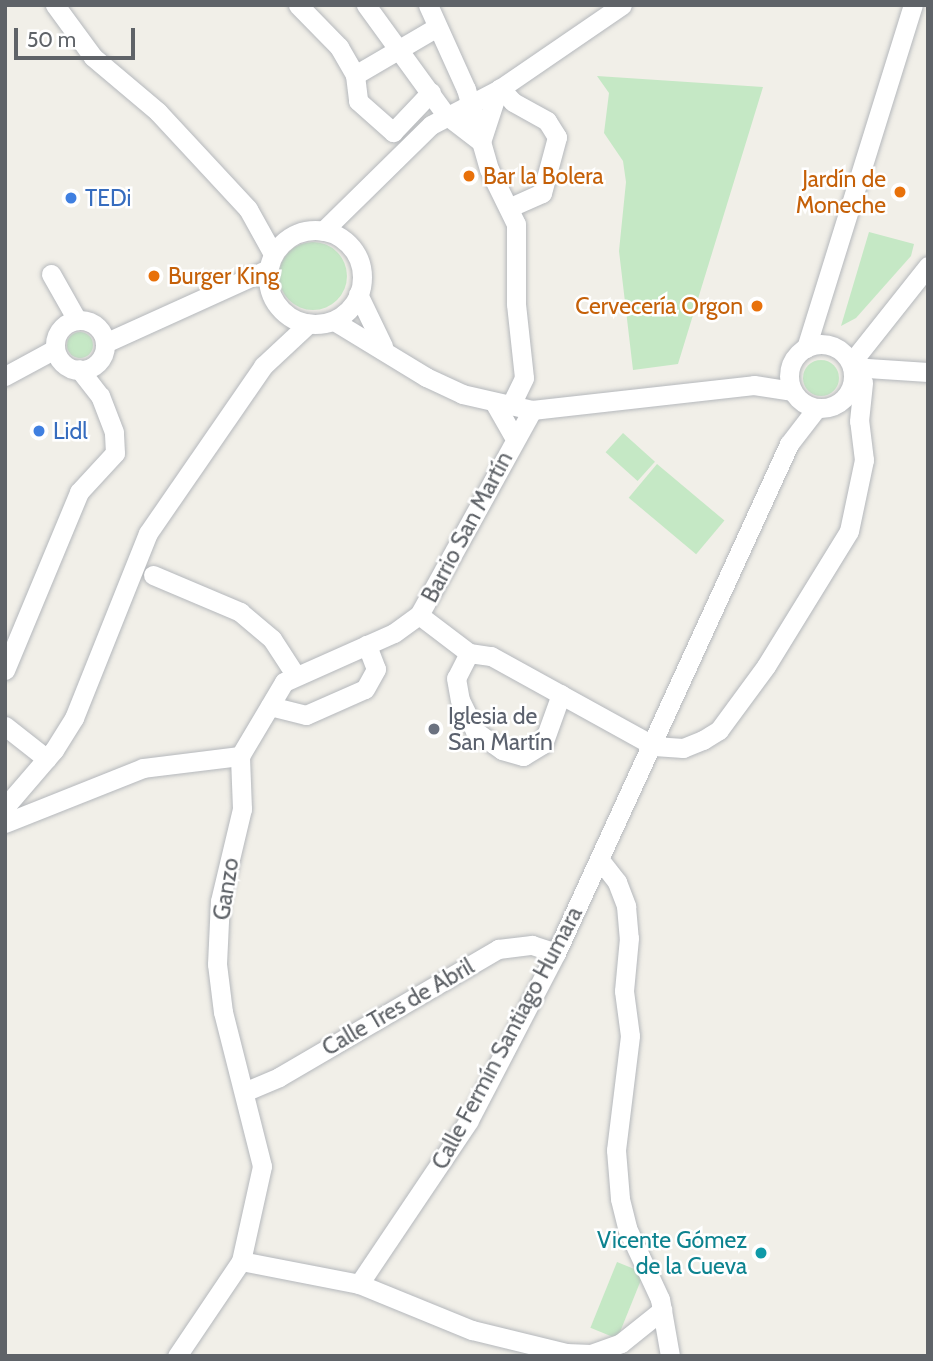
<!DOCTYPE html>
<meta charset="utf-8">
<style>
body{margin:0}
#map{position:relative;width:933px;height:1361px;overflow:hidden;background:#f1efe8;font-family:Cabin,sans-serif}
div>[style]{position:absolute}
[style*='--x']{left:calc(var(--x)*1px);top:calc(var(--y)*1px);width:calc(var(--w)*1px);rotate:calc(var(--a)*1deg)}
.green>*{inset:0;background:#c5e8c5;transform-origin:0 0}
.round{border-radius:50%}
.roads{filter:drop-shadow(0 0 2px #b5b8bc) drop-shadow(0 0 2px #b5b8bc)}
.street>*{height:19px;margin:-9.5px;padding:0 9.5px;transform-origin:9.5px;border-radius:9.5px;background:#fff}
.street>.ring{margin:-9.5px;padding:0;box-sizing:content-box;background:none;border:19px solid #fff;border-radius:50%}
.dots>*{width:19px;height:19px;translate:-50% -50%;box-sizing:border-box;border:4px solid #fff;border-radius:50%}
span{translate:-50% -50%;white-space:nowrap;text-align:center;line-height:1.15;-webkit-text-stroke:5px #fff;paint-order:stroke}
.food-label{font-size:23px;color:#c56008}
.left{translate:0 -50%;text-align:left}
.right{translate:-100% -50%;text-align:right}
.shop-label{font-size:23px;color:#366cbe}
.street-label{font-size:23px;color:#5f6368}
.worship-label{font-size:23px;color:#5b616d}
.culture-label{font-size:23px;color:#0d838f}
.frame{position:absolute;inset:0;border:7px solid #5f6368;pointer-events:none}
.scale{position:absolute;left:14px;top:28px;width:121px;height:32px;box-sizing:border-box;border:4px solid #5f6368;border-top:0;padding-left:9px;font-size:21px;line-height:24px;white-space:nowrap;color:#5f6368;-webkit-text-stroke:5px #fff;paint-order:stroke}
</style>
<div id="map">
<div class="green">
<i style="clip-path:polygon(597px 76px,763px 87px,678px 364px,633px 370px,619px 251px,626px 182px,623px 161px,604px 133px,609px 93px)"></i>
<i style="clip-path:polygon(869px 232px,914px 244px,911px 256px,856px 318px,841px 326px)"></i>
<i class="round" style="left:279px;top:242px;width:68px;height:68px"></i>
<i class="round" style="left:67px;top:332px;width:26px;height:26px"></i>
<i class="round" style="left:803px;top:360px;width:36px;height:36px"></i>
<i style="left:623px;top:433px;width:43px;height:26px;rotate:42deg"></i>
<i style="left:657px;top:464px;width:88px;height:44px;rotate:40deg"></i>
<i style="left:617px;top:1262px;width:29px;height:71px;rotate:22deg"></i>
</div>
<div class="roads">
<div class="street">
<i style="--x:55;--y:5;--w:64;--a:53.8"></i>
<i style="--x:93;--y:57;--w:85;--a:40.2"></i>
<i style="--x:158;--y:112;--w:132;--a:47.1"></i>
<i style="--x:248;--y:209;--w:51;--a:60.9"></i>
<i style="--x:298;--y:5;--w:59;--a:45.7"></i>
<i style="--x:339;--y:47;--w:32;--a:60"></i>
<i style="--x:355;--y:75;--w:26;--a:83"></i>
<i style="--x:358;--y:101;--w:47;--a:41.5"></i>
<i style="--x:393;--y:132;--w:55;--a:-46.5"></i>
<i style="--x:366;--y:5;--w:136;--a:54"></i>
<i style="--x:446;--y:115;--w:44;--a:37.6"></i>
<i style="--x:428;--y:5;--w:92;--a:65.7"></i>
<i style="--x:466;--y:89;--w:83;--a:74"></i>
<i style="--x:489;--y:169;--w:61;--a:63.9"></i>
<i style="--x:516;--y:224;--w:80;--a:90"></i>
<i style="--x:516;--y:304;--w:74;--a:83.8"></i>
<i style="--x:524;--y:378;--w:30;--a:116"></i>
<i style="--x:355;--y:75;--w:95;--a:-30.3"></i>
<i style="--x:500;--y:88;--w:19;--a:47"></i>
<i style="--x:513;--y:102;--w:39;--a:29"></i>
<i style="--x:547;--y:121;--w:19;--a:58"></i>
<i style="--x:557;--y:137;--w:58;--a:105"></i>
<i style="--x:542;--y:193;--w:36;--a:156"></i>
<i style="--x:481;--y:142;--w:55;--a:-71.9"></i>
<i class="ring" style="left:268px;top:230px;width:75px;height:75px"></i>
<i style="--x:323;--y:231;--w:151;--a:-44.5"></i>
<i style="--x:431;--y:125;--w:76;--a:-27.6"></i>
<i style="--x:498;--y:90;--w:150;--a:-34.4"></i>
<i style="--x:51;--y:274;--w:53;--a:60.5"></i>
<i style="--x:358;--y:294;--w:58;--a:64.3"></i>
<i class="ring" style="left:55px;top:320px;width:31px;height:31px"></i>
<i style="--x:334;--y:321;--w:108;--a:31.3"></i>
<i style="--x:426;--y:377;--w:40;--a:25"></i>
<i style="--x:462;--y:394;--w:72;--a:12.9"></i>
<i style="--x:532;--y:410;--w:223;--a:-6.4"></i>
<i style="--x:754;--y:385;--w:38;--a:9"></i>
<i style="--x:105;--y:343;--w:179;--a:-24.4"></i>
<i class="ring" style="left:789px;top:344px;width:45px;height:45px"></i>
<i style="--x:806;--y:348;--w:359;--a:-72.7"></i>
<i style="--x:851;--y:363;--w:124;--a:-51.6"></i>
<i style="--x:852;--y:367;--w:76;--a:3.8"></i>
<i style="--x:5;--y:376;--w:57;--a:-28.4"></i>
<i style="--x:494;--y:402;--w:43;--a:60.4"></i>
<i style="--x:153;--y:575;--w:95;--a:23"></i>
<i style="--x:240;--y:612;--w:42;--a:40.2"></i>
<i style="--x:272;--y:639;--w:44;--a:57"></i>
<i style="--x:419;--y:615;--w:63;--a:37.2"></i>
<i style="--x:469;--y:653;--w:22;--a:8"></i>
<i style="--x:491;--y:656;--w:186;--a:28.9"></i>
<i style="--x:654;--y:746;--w:29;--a:4"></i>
<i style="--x:683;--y:748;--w:22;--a:-22"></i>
<i style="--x:703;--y:740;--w:19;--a:-32"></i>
<i style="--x:719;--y:730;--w:79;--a:-53.7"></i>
<i style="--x:766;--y:666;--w:158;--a:-58.4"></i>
<i style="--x:849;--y:531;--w:73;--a:-78.1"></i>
<i style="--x:864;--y:460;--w:39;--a:-97"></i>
<i style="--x:859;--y:421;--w:39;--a:-84"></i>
<i style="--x:469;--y:653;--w:28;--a:117"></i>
<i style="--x:456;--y:678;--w:22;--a:80"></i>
<i style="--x:460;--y:700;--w:34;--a:64"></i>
<i style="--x:475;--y:731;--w:33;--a:35"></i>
<i style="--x:502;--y:750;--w:22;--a:16"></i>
<i style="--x:523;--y:756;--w:23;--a:-31"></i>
<i style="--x:543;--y:744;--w:53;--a:-70.2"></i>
<i style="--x:5;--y:670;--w:193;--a:-67.4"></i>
<i style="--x:79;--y:492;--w:53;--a:-47.3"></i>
<i style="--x:115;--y:453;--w:21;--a:-93"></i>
<i style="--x:114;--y:432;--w:39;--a:-111"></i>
<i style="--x:100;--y:396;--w:34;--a:-128"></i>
<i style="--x:270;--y:706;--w:37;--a:14"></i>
<i style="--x:306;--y:715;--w:64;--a:-23.8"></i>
<i style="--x:365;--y:689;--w:23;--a:-61"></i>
<i style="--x:376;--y:669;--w:26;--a:-111"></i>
<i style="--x:5;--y:726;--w:53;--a:38.2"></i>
<i style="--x:5;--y:807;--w:75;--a:-49.3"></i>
<i style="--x:54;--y:750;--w:38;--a:-58"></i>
<i style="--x:74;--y:718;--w:199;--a:-68.2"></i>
<i style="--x:148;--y:533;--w:203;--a:-55.4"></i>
<i style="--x:263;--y:366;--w:62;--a:-43"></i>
<i style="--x:5;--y:823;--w:149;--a:-21.7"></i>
<i style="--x:143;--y:768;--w:98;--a:-7.1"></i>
<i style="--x:600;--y:860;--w:28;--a:52"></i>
<i style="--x:617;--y:882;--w:26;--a:69"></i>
<i style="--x:626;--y:906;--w:32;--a:85"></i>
<i style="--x:629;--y:938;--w:53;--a:95.4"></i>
<i style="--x:624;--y:991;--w:45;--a:82.4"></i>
<i style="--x:630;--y:1036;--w:115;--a:97"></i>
<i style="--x:616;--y:1150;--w:49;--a:85.3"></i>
<i style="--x:620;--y:1199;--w:30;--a:76"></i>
<i style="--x:627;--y:1228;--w:78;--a:65.1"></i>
<i style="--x:660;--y:1299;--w:58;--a:80"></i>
<i style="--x:244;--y:1092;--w:38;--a:-23"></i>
<i style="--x:279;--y:1077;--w:254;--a:-30.3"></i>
<i style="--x:498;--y:949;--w:34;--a:-7"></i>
<i style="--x:532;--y:945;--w:25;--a:18"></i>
<i style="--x:241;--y:1261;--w:120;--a:11"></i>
<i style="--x:359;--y:1284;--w:122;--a:22.2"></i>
<i style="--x:472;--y:1330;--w:97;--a:13.7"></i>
<i style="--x:566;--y:1353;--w:25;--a:2"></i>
<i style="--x:591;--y:1354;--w:32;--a:-20"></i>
<i style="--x:621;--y:1343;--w:53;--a:-38.8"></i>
<i style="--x:359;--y:1284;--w:197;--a:-56.1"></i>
<i style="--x:469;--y:1120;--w:188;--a:-62.5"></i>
<i style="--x:556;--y:953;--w:560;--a:-65.4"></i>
<i style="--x:789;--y:444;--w:44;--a:-52.4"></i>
<i style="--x:177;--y:1356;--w:115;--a:-56"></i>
<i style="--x:241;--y:1261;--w:97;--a:-77.5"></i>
<i style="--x:262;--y:1166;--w:159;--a:-104.2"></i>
<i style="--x:223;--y:1012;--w:48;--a:-97.1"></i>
<i style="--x:217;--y:964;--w:63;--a:-87.3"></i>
<i style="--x:220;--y:901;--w:95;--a:-76.6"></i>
<i style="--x:242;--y:809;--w:53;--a:-92.2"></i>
<i style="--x:240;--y:756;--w:86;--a:-59.3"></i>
<i style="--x:284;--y:682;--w:120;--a:-24"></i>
<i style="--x:394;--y:633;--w:31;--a:-36"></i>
<i style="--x:419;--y:615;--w:234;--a:-61.1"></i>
</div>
</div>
<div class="dots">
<i style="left:469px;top:176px;background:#e8710a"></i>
<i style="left:900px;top:192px;background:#e8710a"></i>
<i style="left:71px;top:198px;background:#3f7fe0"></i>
<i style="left:154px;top:276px;background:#e8710a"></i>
<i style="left:757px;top:306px;background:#e8710a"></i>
<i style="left:39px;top:431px;background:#3f7fe0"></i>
<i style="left:434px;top:729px;background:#6b7280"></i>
<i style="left:761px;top:1253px;background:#0f9aa8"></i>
</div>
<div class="food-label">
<span class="left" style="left:483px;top:176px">Bar la Bolera</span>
<span class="right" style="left:886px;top:192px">Jardín de<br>Moneche</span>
<span class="left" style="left:168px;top:276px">Burger King</span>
<span class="right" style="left:743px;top:306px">Cervecería Orgon</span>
</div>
<div class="shop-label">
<span class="left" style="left:85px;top:198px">TEDi</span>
<span class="left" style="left:53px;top:431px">Lidl</span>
</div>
<div class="street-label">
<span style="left:467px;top:527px;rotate:-62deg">Barrio San Martín</span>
<span style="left:226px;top:889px;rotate:-81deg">Ganzo</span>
<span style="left:398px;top:1007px;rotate:-30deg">Calle Tres de Abril</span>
<span style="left:507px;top:1038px;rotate:-62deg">Calle Fermín Santiago Humara</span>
</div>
<div class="worship-label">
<span class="left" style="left:448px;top:729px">Iglesia de<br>San Martín</span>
</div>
<div class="culture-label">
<span class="right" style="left:747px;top:1253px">Vicente Gómez<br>de la Cueva</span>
</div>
<div class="frame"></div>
<div class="scale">50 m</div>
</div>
